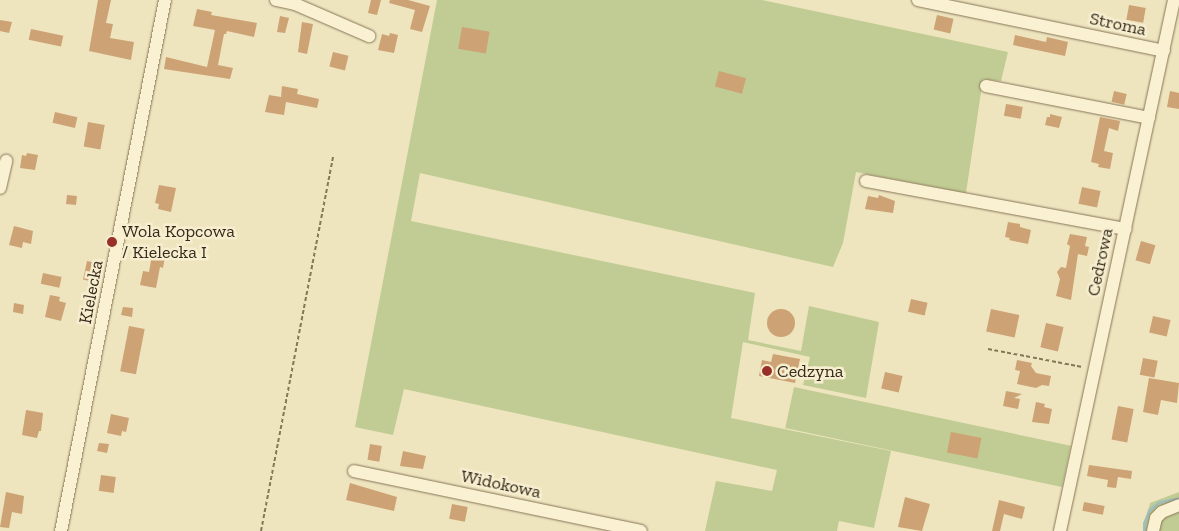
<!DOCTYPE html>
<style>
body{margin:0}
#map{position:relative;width:1179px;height:531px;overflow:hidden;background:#eee5bf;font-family:"Zilla Slab",serif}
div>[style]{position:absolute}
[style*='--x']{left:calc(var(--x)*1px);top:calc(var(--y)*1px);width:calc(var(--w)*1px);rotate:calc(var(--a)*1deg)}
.green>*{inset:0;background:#c0cc93;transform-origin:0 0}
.stream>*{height:3px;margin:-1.5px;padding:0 1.5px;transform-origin:1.5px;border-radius:1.5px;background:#a2c0ba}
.building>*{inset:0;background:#cda274;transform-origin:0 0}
.round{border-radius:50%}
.path>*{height:2px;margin-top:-1px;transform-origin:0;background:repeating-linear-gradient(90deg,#877557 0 4px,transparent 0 6.5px)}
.roads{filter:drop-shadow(0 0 1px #877557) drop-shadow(0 0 1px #877557)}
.minor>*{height:12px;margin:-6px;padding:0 6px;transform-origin:6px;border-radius:6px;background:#f9f1d2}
.dots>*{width:14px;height:14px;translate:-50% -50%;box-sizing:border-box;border:2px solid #f6eecf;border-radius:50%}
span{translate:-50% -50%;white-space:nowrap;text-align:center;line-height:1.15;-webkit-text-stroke:5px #f6eecf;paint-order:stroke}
.street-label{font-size:18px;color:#362b1c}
.poi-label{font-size:18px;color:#362b1c}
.left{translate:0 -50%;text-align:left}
</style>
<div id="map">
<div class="green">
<i style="clip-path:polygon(437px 0,762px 0,1008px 52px,1001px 81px,983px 79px,966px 193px,856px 172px,843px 243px,833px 267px,420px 173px,411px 221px,755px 293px,748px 340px,801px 351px,809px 306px,879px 322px,866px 398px,803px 385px,810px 357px,743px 342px,731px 418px,891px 451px,874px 528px,839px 521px,837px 531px,705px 531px,716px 481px,772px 491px,777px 470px,404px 389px,393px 435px,355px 427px)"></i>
<i style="left:794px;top:387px;width:283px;height:42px;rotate:12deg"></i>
<i style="clip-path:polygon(1179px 492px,1179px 531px,1143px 531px,1150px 503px)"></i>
</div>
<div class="stream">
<i style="--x:1144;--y:531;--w:8;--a:-90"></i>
<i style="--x:1144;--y:523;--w:14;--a:-69"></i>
<i style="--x:1149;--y:510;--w:13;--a:-39"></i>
<i style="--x:1159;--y:502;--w:20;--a:-11"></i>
</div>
<div class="building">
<i style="clip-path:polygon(98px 0,111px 0,106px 23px,113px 24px,110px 38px,134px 42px,131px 60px,89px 51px)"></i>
<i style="clip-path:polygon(371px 0,381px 0,377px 15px,368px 13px)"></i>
<i style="clip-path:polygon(390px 0,408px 0,430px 6px,422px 32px,410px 29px,415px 10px,389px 3px)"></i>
<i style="left:1129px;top:5px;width:17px;height:15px;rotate:10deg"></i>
<i style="clip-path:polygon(197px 9px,212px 12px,211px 15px,257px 23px,254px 37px,227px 31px,226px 34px,224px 34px,218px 65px,233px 68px,230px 79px,164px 69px,166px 57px,207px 67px,215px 30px,193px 26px)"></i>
<i style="left:937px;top:15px;width:17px;height:15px;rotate:13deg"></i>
<i style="clip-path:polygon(280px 16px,289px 18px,285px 33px,277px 32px)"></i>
<i style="clip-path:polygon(0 20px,12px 22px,9px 33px,0 31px)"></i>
<i style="clip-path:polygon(302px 22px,313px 24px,307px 54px,298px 52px)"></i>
<i style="left:462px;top:27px;width:28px;height:22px;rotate:10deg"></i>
<i style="left:31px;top:29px;width:33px;height:11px;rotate:12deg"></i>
<i style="clip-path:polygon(390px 33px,398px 35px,394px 53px,378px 50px,382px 34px,389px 36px)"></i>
<i style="clip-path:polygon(1015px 35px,1046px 42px,1047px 37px,1068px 42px,1065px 56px,1013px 45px)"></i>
<i style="left:333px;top:52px;width:16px;height:15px;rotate:14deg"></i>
<i style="left:719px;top:71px;width:28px;height:16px;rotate:15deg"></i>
<i style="clip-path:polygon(282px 86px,298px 89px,297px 94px,319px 99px,317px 108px,286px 102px,284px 115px,265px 112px,269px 95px,281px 97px)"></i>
<i style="left:1114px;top:91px;width:13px;height:11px;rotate:13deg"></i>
<i style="clip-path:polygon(1170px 91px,1179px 93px,1179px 109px,1167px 107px)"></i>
<i style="left:1006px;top:104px;width:17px;height:12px;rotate:10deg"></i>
<i style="left:55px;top:112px;width:23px;height:11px;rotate:13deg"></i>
<i style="clip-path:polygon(1050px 114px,1062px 117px,1059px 128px,1045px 125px,1047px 117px,1050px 117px)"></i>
<i style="clip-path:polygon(1100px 117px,1120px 121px,1118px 131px,1109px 128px,1104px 151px,1113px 153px,1110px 169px,1098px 167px,1099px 164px,1091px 162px)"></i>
<i style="left:88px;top:122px;width:17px;height:25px;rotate:10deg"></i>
<i style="clip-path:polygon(27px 153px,38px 155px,35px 170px,20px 168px,22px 155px,26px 156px)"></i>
<i style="clip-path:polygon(159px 185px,176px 188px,171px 212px,158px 209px,159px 204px,155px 203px)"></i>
<i style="left:1082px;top:187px;width:19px;height:17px;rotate:12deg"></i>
<i style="left:67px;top:195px;width:10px;height:9px;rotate:6deg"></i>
<i style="clip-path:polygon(879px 195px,895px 201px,893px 213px,865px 209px,868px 196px,878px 198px)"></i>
<i style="clip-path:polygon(1008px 222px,1020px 224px,1020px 227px,1031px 230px,1028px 244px,1009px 240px,1010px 238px,1005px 237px)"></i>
<i style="clip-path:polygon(14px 226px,33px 231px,31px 244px,23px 242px,22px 248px,9px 245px)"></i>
<i style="clip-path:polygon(1070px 234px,1087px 237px,1085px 246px,1089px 247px,1087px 256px,1078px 254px,1071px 300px,1056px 296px,1060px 279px,1057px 272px,1061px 267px,1066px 268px,1070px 246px,1067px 244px)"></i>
<i style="left:1141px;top:241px;width:15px;height:20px;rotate:16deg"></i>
<i style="clip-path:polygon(152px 255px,165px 257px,163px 268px,160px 267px,156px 288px,140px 285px,143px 271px,149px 272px)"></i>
<i style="left:87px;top:261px;width:14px;height:19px;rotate:12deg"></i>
<i style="left:43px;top:273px;width:19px;height:11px;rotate:12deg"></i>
<i style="clip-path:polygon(50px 295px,60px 297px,59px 301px,66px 303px,61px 321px,45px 317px)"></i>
<i style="left:911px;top:299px;width:17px;height:13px;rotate:13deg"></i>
<i style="clip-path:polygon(14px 303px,24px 305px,23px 314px,13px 312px)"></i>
<i style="clip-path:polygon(123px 307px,133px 308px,132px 317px,121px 315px)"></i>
<i style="left:991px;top:309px;width:29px;height:23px;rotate:12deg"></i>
<i class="round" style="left:767px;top:309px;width:28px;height:28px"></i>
<i style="left:1153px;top:316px;width:18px;height:17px;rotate:13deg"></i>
<i style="left:1046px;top:323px;width:18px;height:25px;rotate:13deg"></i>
<i style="left:129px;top:326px;width:16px;height:46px;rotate:11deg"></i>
<i style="clip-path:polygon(773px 354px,800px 359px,795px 383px,759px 376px,762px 360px,771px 362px)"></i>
<i style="left:1143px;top:358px;width:15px;height:17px;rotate:11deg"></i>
<i style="clip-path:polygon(1017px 360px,1032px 363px,1031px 366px,1036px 373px,1051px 376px,1049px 386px,1042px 385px,1036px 388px,1017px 384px,1020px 371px,1015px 370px)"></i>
<i style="left:885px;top:372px;width:18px;height:17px;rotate:13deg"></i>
<i style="clip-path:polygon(1149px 378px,1179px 383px,1177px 403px,1161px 400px,1158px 415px,1143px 412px)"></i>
<i style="clip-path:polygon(1006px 391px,1022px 394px,1014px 398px,1020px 399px,1018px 409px,1003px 406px)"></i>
<i style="clip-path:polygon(1036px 402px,1045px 404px,1044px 407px,1052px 409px,1049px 424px,1032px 422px)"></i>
<i style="left:1118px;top:406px;width:16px;height:34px;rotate:11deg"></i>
<i style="clip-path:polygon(26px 410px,43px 413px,41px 431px,39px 431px,37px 438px,22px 435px)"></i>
<i style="clip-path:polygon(111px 414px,129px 418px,126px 432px,122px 431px,121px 436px,107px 433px)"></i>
<i style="left:951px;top:432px;width:31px;height:21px;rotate:11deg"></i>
<i style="clip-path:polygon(99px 443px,109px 444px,107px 453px,97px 451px)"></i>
<i style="left:370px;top:444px;width:12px;height:16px;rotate:9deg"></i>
<i style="clip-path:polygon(403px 451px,426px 456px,423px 469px,400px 466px)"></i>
<i style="clip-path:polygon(1089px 465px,1132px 471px,1131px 479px,1118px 477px,1116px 488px,1107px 487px,1108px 480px,1087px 476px)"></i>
<i style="left:101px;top:475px;width:15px;height:16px;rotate:8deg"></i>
<i style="clip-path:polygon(350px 483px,397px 497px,394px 511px,346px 500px)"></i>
<i style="clip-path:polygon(6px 492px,24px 496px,22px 514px,12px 512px,9px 528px,0 527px)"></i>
<i style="clip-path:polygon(905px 497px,930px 504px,922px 531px,898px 527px)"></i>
<i style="clip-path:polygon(999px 500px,1025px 507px,1022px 519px,1004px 514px,1000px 531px,992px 531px)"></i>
<i style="left:1084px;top:502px;width:21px;height:9px;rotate:11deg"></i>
<i style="left:452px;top:504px;width:16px;height:15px;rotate:11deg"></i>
</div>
<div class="path">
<i style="--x:988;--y:349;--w:96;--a:10.8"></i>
<i style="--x:261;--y:531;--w:381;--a:-79.1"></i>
</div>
<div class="roads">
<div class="minor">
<i style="--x:276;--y:0;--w:19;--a:12"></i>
<i style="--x:295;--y:4;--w:81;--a:23.4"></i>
<i style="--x:918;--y:0;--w:251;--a:11.7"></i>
<i style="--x:986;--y:86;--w:166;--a:11.1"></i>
<i style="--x:866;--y:181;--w:264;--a:10.5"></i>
<i style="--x:0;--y:188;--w:28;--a:-77"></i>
<i style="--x:354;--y:471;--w:293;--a:11.8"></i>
<i style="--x:61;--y:531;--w:541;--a:-78.92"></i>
<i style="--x:1060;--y:531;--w:543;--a:-77.88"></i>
<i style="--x:1153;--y:531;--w:13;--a:-77"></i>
<i style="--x:1156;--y:518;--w:8;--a:-45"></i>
<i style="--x:1162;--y:512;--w:18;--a:-22"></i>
</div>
</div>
<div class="dots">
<i style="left:112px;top:242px;background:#973026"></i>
<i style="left:767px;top:371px;background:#973026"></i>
</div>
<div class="street-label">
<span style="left:1118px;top:24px;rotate:12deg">Stroma</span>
<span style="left:1100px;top:262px;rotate:-78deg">Cedrowa</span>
<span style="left:91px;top:292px;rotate:-79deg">Kielecka</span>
<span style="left:501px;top:484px;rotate:12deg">Widokowa</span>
</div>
<div class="poi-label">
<span class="left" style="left:122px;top:242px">Wola Kopcowa<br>/ Kielecka I</span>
<span class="left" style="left:777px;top:371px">Cedzyna</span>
</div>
</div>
